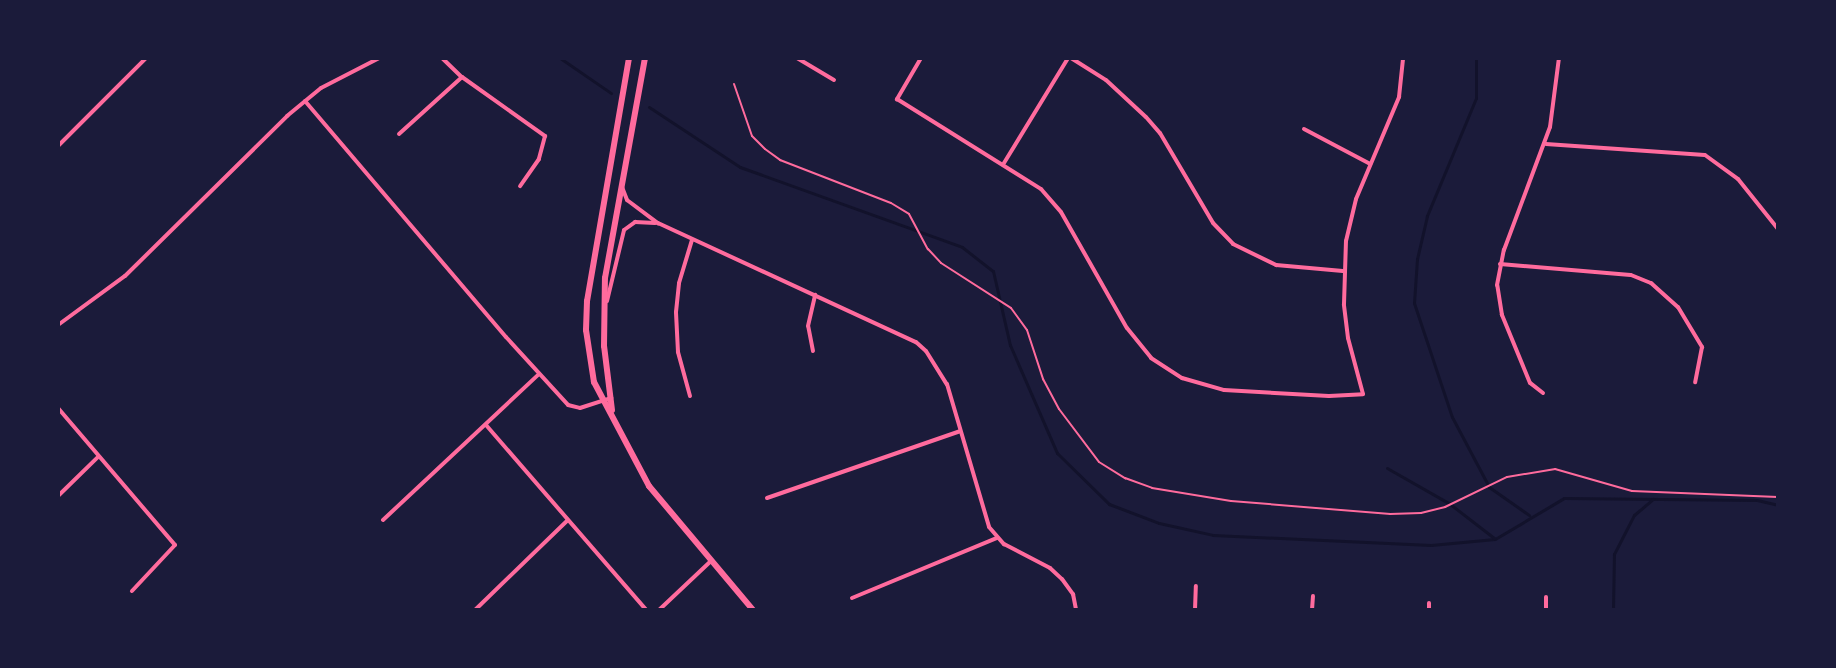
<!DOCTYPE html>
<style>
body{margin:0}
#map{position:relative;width:1836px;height:668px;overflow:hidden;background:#1b1b3a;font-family:"Noto Sans",sans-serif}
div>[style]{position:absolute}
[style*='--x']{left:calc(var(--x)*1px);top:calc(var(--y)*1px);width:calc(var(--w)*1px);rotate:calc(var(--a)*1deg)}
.stream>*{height:3px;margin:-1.5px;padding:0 1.5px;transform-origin:1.5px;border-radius:1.5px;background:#12122b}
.path>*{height:2px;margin:-1px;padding:0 1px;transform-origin:1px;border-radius:1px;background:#ff6b9d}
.minor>*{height:4px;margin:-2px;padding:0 2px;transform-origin:2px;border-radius:2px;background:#ff6b9d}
.secondary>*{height:6px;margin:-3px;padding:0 3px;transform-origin:3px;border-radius:3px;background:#ff6b9d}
span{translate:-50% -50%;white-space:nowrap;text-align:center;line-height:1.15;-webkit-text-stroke:7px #1b1b3a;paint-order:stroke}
.frame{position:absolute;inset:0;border:60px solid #1b1b3a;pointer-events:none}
</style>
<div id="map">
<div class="stream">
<i style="--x:560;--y:58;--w:62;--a:34.5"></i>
<i style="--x:1476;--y:58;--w:40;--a:90"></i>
<i style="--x:1476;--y:98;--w:128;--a:112.6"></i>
<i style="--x:1427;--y:216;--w:44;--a:103.1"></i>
<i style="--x:1417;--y:259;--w:44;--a:93.9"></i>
<i style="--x:1414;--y:303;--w:120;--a:71.6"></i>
<i style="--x:1452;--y:417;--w:79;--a:62.1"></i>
<i style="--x:1489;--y:487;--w:49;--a:35"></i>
<i style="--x:649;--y:107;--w:109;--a:33.4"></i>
<i style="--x:740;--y:167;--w:236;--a:19.8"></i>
<i style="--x:962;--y:247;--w:39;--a:38"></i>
<i style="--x:993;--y:271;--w:76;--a:77.1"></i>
<i style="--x:1010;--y:345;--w:118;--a:66.5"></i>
<i style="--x:1057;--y:453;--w:73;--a:44.4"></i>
<i style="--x:1109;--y:504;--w:53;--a:20.8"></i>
<i style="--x:1159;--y:523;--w:55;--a:12.5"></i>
<i style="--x:1213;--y:535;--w:218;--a:2.6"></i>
<i style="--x:1431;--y:545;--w:64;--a:-5.4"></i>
<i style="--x:1495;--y:539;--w:80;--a:-30.7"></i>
<i style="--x:1564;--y:498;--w:193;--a:0.6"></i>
<i style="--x:1757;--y:500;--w:22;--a:13"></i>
<i style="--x:1387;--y:468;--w:73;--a:29.7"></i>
<i style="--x:1450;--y:504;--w:56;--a:37.7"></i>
<i style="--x:1613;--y:610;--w:56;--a:-89"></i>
<i style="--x:1614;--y:554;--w:44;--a:-62.9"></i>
<i style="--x:1634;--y:515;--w:25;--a:-40"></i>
</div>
<div class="path">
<i style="--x:734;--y:84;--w:55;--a:70.9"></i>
<i style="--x:752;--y:136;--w:18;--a:45"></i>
<i style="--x:765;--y:149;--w:19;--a:36"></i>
<i style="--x:780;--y:160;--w:119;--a:21.2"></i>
<i style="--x:891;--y:203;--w:21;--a:31"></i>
<i style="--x:909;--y:214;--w:40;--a:62"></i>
<i style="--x:928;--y:249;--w:19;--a:47"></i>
<i style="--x:941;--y:263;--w:83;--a:32.7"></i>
<i style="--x:1011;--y:308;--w:27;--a:54"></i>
<i style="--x:1027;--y:330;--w:52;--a:71.9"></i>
<i style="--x:1043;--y:379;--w:34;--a:62"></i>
<i style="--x:1059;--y:409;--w:66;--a:53"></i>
<i style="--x:1099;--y:462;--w:31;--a:32"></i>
<i style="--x:1125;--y:478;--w:29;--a:20"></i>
<i style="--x:1152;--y:488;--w:80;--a:9.3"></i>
<i style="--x:1231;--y:501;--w:160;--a:4.7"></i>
<i style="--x:1390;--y:514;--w:31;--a:-2"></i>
<i style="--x:1421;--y:513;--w:25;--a:-14"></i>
<i style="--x:1445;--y:507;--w:69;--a:-25.8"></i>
<i style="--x:1507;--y:477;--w:49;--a:-9.5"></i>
<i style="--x:1555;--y:469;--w:80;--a:15.9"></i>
<i style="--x:1632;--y:491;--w:146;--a:2.4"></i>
</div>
<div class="minor">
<i style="--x:442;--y:58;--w:28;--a:44"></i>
<i style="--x:462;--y:77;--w:102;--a:35.4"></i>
<i style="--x:545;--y:136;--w:24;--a:105"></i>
<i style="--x:539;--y:159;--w:33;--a:125"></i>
<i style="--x:797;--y:58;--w:43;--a:30.7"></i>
<i style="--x:921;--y:58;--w:48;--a:120.3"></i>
<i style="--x:897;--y:99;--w:170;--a:32"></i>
<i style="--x:1041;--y:189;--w:30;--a:49"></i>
<i style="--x:1061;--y:212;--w:133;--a:60.4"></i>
<i style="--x:1127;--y:328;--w:38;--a:51"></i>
<i style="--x:1151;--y:358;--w:37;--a:33"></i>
<i style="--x:1182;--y:378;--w:44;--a:15.9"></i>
<i style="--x:1224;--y:390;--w:105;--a:3.3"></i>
<i style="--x:1329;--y:396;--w:34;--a:-3"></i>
<i style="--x:1363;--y:394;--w:58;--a:-105"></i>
<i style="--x:1348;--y:338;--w:34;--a:-97"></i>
<i style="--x:1344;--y:304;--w:63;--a:-88.2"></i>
<i style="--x:1346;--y:241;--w:43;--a:-76.6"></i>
<i style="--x:1356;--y:199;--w:111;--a:-67.1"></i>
<i style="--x:1399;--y:97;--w:39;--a:-84"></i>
<i style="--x:1071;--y:58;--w:41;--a:32.2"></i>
<i style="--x:1106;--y:80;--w:54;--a:42.8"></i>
<i style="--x:1146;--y:117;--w:21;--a:49"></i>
<i style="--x:1160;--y:133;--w:104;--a:59.5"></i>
<i style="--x:1213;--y:223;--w:29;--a:46"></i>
<i style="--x:1233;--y:244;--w:48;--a:26"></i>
<i style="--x:1276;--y:265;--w:67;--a:5.1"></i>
<i style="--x:305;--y:101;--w:310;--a:49.6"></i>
<i style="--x:506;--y:337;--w:92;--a:47.6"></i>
<i style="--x:568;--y:405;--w:12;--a:14"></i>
<i style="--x:580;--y:408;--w:33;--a:-18"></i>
<i style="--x:1304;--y:129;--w:75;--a:27.9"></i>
<i style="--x:399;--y:134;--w:85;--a:-42.1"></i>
<i style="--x:1546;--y:144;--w:159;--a:4"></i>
<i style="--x:1705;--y:155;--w:41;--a:36"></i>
<i style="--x:1738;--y:179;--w:64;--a:51.3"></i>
<i style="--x:58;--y:146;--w:124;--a:-45"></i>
<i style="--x:1004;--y:163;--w:123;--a:-58.6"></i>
<i style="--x:622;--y:187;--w:14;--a:69"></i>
<i style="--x:627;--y:200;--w:39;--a:37"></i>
<i style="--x:658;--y:223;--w:284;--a:24.8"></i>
<i style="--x:916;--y:342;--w:13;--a:42"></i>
<i style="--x:926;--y:351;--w:39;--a:58"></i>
<i style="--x:947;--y:384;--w:149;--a:73.6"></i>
<i style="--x:989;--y:527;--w:23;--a:49"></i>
<i style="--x:1004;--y:544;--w:52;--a:27.6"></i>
<i style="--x:1050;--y:568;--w:16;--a:43"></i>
<i style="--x:1062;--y:579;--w:19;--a:54"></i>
<i style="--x:1073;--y:594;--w:16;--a:79"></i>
<i style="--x:1500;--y:264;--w:131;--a:4.8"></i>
<i style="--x:1631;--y:275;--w:22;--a:22"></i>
<i style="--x:1651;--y:283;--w:36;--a:42"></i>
<i style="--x:1678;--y:307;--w:47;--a:59"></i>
<i style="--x:1702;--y:347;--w:36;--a:101"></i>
<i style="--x:607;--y:301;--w:73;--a:-76.5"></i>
<i style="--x:624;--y:230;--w:14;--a:-36"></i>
<i style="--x:635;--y:222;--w:20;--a:3"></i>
<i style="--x:58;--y:325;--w:83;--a:-36.2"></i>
<i style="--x:125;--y:276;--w:228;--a:-44.6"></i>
<i style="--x:287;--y:116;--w:44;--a:-39.5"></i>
<i style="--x:321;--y:88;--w:65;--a:-27.3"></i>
<i style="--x:813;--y:351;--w:25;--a:-101"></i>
<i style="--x:808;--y:326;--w:32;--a:-77"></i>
<i style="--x:1543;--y:393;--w:16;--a:-142"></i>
<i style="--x:1530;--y:383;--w:74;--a:-112.4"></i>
<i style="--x:1502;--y:315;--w:30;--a:-99"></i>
<i style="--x:1497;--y:285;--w:36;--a:-79"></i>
<i style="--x:1504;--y:250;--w:131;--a:-69.5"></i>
<i style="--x:1550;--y:127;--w:70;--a:-82.6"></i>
<i style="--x:690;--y:396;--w:46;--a:-105.3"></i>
<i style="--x:678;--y:352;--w:40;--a:-92.9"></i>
<i style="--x:676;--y:312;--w:29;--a:-84"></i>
<i style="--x:679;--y:283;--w:45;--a:-73.2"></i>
<i style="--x:58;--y:408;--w:180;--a:49.5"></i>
<i style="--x:175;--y:545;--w:63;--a:133.1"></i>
<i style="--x:486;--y:425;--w:245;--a:49.1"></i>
<i style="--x:58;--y:496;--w:56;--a:-44.3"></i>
<i style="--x:767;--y:498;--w:204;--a:-19.1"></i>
<i style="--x:383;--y:520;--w:212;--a:-43.1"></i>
<i style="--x:852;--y:598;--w:157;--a:-22.5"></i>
<i style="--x:475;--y:610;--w:129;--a:-44.1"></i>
<i style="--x:659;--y:610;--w:71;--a:-43.3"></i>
<i style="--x:1195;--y:610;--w:24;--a:-88"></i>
<i style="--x:1312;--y:610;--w:14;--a:-86"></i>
<i style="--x:1429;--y:610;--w:7;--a:-90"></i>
<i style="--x:1546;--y:610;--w:13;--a:-90"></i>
</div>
<div class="secondary">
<i style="--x:629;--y:58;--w:247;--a:99.8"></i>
<i style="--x:587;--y:301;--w:29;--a:92"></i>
<i style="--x:586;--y:330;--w:53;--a:81.3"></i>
<i style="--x:594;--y:382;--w:118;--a:62.1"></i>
<i style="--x:649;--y:486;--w:162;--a:50"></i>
<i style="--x:612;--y:410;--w:64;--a:-97.1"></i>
<i style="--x:604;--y:346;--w:68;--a:-89.2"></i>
<i style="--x:605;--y:278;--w:224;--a:-79.7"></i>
</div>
<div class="frame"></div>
</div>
